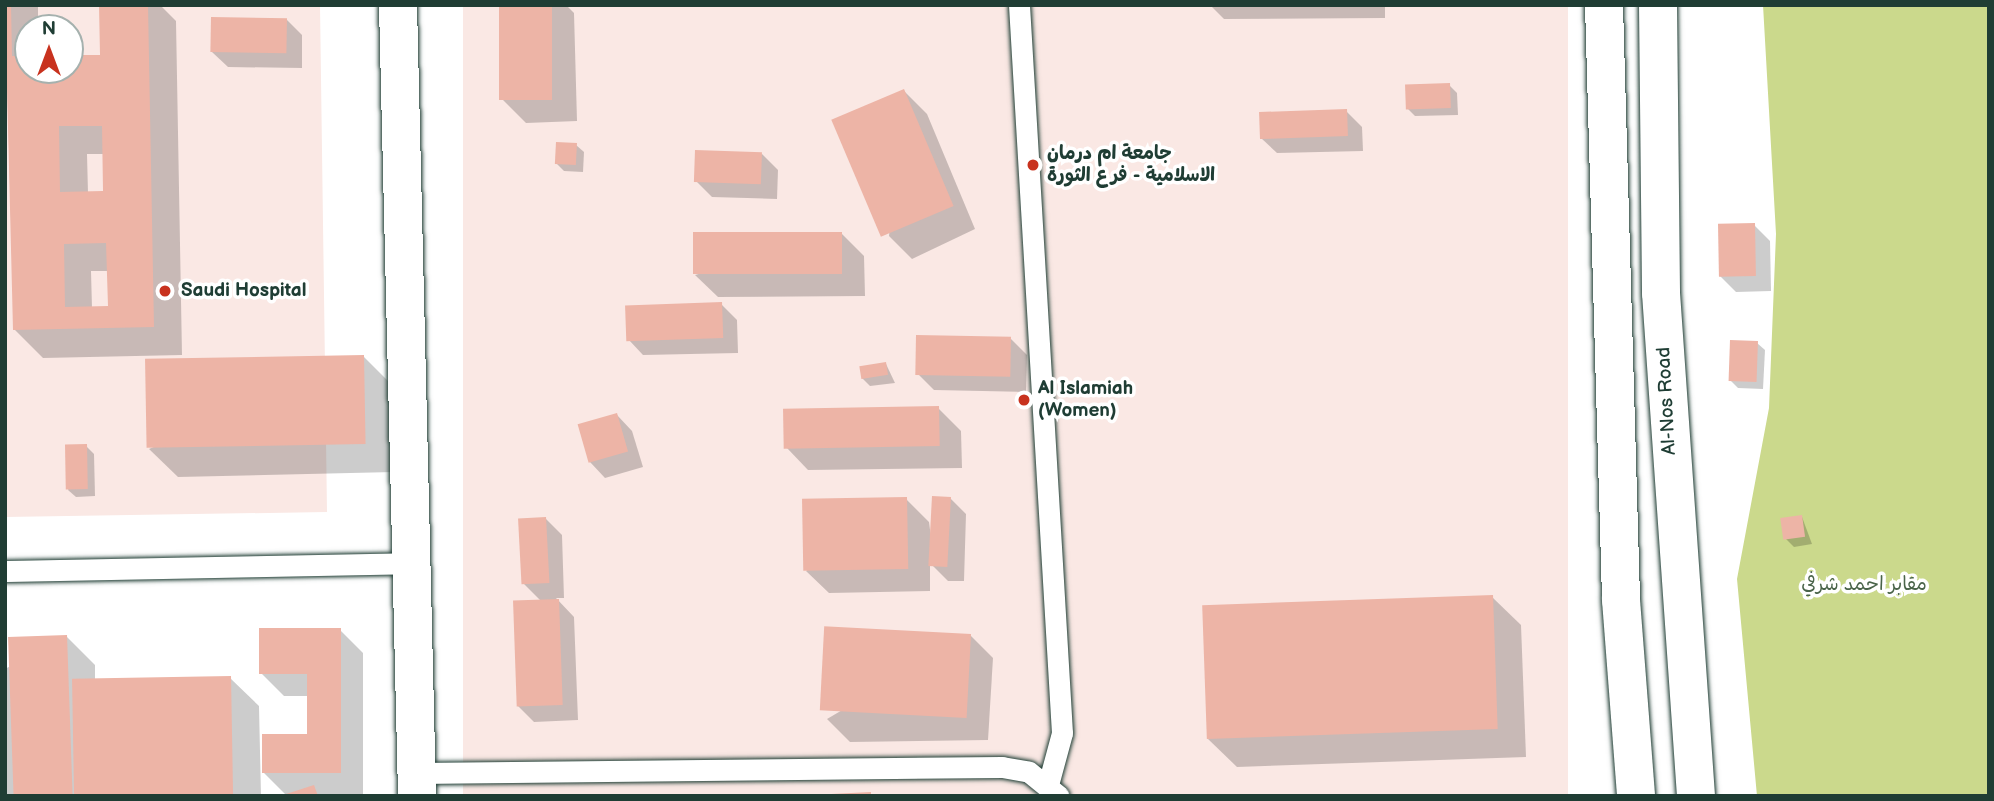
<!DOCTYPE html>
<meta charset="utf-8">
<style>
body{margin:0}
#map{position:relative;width:1994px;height:801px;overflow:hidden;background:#fff;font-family:"Balsamiq Sans","Playpen Sans Arabic",sans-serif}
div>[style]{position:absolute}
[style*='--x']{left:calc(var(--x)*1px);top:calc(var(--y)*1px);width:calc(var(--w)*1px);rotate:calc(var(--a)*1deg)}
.built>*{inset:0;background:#fae8e4;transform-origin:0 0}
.green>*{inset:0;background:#cbd98c}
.shadow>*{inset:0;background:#0003}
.building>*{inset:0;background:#edb4a6;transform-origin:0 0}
.roads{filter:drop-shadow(0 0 2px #1f3d34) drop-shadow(0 0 2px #1f3d34)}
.lane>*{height:21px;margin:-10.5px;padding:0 10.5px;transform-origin:10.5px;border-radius:10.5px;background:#fff}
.secondary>*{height:38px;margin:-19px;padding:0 19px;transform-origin:19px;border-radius:19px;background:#fff}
.dots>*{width:19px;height:19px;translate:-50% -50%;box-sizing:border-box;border:4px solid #fff;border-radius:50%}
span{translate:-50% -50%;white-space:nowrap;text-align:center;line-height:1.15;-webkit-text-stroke:7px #fff;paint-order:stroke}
.poi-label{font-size:19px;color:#1f3d34;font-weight:700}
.left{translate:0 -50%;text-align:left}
.street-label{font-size:19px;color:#1f3d34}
.park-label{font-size:19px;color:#4a644a}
.frame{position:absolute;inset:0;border:7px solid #1f3d34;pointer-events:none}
.north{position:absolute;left:14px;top:14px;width:70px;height:70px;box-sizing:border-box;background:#fff;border:2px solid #a5b1ae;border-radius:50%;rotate:0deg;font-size:19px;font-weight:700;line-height:28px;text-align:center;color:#1f3d34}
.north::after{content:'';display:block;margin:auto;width:24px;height:32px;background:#c8321e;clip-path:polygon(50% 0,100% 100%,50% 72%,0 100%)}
</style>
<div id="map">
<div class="built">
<i style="clip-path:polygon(evenodd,5px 5px,320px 5px,327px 512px,5px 517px,5px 5px,28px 28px,70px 28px,70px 70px,28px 70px,28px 28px)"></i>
<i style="left:463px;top:5px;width:1105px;height:792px"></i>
</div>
<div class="green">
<i style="clip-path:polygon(1763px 5px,1989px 5px,1989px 796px,1757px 796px,1737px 579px,1769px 408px,1776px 234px)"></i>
</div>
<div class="shadow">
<i style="clip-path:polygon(evenodd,5px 5px,38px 5px,38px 28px,28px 28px,28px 70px,70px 70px,70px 57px,102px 57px,101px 5px,160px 5px,176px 21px,182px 355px,43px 358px,14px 329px,5px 5px,87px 154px,104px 154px,105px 193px,88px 193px,87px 154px,5px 5px,91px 271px,109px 271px,109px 308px,92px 308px,91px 271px)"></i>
<i style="clip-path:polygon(501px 5px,566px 5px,574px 13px,577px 121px,526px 123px,503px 100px)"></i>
<i style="clip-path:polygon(1210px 5px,1385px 5px,1385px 18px,1224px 19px)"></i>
<i style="clip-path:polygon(286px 19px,302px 35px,302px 68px,228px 67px,212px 52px)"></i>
<i style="clip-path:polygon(1449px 85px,1457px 93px,1458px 115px,1415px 116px,1407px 108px)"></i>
<i style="clip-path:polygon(904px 91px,927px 114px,975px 229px,912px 259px,889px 236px)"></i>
<i style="clip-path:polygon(1346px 111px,1362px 127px,1363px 151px,1277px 153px,1261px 138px)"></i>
<i style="clip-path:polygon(576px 145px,584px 152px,583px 172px,564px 171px,556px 163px)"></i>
<i style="clip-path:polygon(762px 154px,778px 170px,777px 199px,712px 197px,696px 181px)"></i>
<i style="clip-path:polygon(1754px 225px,1770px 241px,1771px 291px,1736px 292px,1720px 276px)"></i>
<i style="clip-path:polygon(841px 233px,864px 256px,865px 296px,718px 297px,695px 275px)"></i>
<i style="clip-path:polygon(721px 304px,737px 320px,738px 353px,643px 355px,628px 339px)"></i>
<i style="clip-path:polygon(1011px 339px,1027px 355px,1026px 392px,934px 390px,918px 374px)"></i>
<i style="clip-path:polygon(1757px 343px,1765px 350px,1763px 389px,1738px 388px,1730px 380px)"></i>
<i style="clip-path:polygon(364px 357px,392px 385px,394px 472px,178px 477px,149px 449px)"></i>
<i style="clip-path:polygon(886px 364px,895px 383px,870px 386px,862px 378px)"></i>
<i style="clip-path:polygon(938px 408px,961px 431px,962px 468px,808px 470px,786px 447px)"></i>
<i style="clip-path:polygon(617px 415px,632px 431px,643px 467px,605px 478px,590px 462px)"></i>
<i style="clip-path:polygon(86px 446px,94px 454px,95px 496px,76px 497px,68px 490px)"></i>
<i style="clip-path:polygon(950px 498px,966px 514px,964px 581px,948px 581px,930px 563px,930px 591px,829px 593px,806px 571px,906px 499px,929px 522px,932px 545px)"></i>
<i style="clip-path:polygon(1802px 517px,1812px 544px,1794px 547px,1786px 539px)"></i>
<i style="clip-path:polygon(546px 519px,562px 535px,564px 598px,556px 598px,574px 617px,578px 720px,534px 722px,518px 706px,541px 601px,523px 583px)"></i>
<i style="clip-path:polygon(1492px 597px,1521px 625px,1526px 757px,1237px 767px,1208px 739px)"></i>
<i style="clip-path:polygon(340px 630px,363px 653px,363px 796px,287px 796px,264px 773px,308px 736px,308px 696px,284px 696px,261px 673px)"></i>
<i style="clip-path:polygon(970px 635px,993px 658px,988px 740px,850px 742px,827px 719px)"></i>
<i style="clip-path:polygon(66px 636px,95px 665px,95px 680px,230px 678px,259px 706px,261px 796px,5px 796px,5px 669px)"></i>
</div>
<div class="building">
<i style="clip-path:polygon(evenodd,5px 5px,11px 5px,12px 56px,28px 56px,28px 70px,70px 70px,70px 55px,100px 55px,99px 5px,148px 5px,154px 327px,13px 330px,5px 5px,59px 126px,102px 126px,103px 191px,60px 192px,59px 126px,5px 5px,106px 243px,108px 306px,65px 307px,64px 244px,106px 243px)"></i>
<i style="left:499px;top:5px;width:53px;height:95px"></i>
<i style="left:211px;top:17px;width:76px;height:35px;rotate:1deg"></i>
<i style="left:1450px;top:83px;width:25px;height:45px;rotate:88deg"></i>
<i style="left:904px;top:89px;width:127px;height:79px;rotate:67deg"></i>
<i style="left:1347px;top:109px;width:27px;height:88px;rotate:88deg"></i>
<i style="left:556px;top:142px;width:21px;height:22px;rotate:3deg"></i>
<i style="left:695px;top:150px;width:67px;height:32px;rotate:2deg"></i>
<i style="left:1755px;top:223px;width:53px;height:37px;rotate:89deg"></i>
<i style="left:842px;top:232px;width:42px;height:149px;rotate:90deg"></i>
<i style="left:722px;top:302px;width:36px;height:97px;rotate:88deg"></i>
<i style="left:916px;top:335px;width:95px;height:40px;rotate:1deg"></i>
<i style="left:1730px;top:340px;width:28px;height:41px;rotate:2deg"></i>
<i style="left:364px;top:355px;width:89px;height:219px;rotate:89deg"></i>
<i style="left:886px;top:362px;width:13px;height:27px;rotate:81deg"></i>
<i style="left:939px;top:406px;width:40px;height:156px;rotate:89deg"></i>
<i style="left:617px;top:413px;width:40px;height:41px;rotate:74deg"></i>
<i style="left:87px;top:444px;width:45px;height:22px;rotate:89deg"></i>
<i style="left:932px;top:496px;width:19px;height:70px;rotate:3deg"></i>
<i style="left:907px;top:497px;width:72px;height:105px;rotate:89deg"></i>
<i style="left:1802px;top:515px;width:22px;height:22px;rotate:82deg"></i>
<i style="left:546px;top:517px;width:66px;height:28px;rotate:87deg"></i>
<i style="left:1493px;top:595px;width:134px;height:291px;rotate:88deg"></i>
<i style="left:559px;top:599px;width:106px;height:46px;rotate:88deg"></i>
<i style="clip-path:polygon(259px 628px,341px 628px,341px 773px,262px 773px,262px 734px,307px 734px,307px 674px,259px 674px)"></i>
<i style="left:971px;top:634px;width:84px;height:147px;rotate:93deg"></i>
<i style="left:67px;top:635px;width:161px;height:59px;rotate:88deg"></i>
<i style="left:231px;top:676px;width:120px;height:159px;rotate:89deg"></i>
<i style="clip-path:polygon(314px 785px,318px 796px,284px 796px,283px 795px)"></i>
<i style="clip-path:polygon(871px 792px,871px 796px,831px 796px,831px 794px)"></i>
</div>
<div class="roads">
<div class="lane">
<i style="--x:1019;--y:5;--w:729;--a:86.62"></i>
<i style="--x:1062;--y:733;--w:54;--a:105.1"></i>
<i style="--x:5;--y:571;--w:406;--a:-1.1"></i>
<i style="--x:417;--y:773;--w:585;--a:-0.59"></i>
<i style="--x:1002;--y:767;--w:27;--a:10"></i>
<i style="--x:1029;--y:772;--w:38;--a:39"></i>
</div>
<div class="secondary">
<i style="--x:398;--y:5;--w:791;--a:88.62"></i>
<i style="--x:1604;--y:5;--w:595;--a:88.36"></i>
<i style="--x:1621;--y:600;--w:197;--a:85.6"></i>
<i style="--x:1658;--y:5;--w:288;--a:89.4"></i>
<i style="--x:1661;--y:293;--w:504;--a:86.02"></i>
</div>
</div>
<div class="dots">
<i style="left:1033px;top:165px;background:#c8321e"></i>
<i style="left:165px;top:291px;background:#c8321e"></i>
<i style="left:1024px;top:400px;background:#c8321e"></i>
</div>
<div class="poi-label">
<span class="left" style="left:1047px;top:165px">جامعة ام درمان<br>الاسلامية - فرع الثورة</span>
<span class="left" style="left:181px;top:291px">Saudi Hospital</span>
<span class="left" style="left:1038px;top:400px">Al Islamiah<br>(Women)</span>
</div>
<div class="street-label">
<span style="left:1667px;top:401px;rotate:-93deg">Al-Nos Road</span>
</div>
<div class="park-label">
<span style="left:1864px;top:585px">مقابر احمد شرفي</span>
</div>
<div class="frame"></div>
<div class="north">N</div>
</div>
